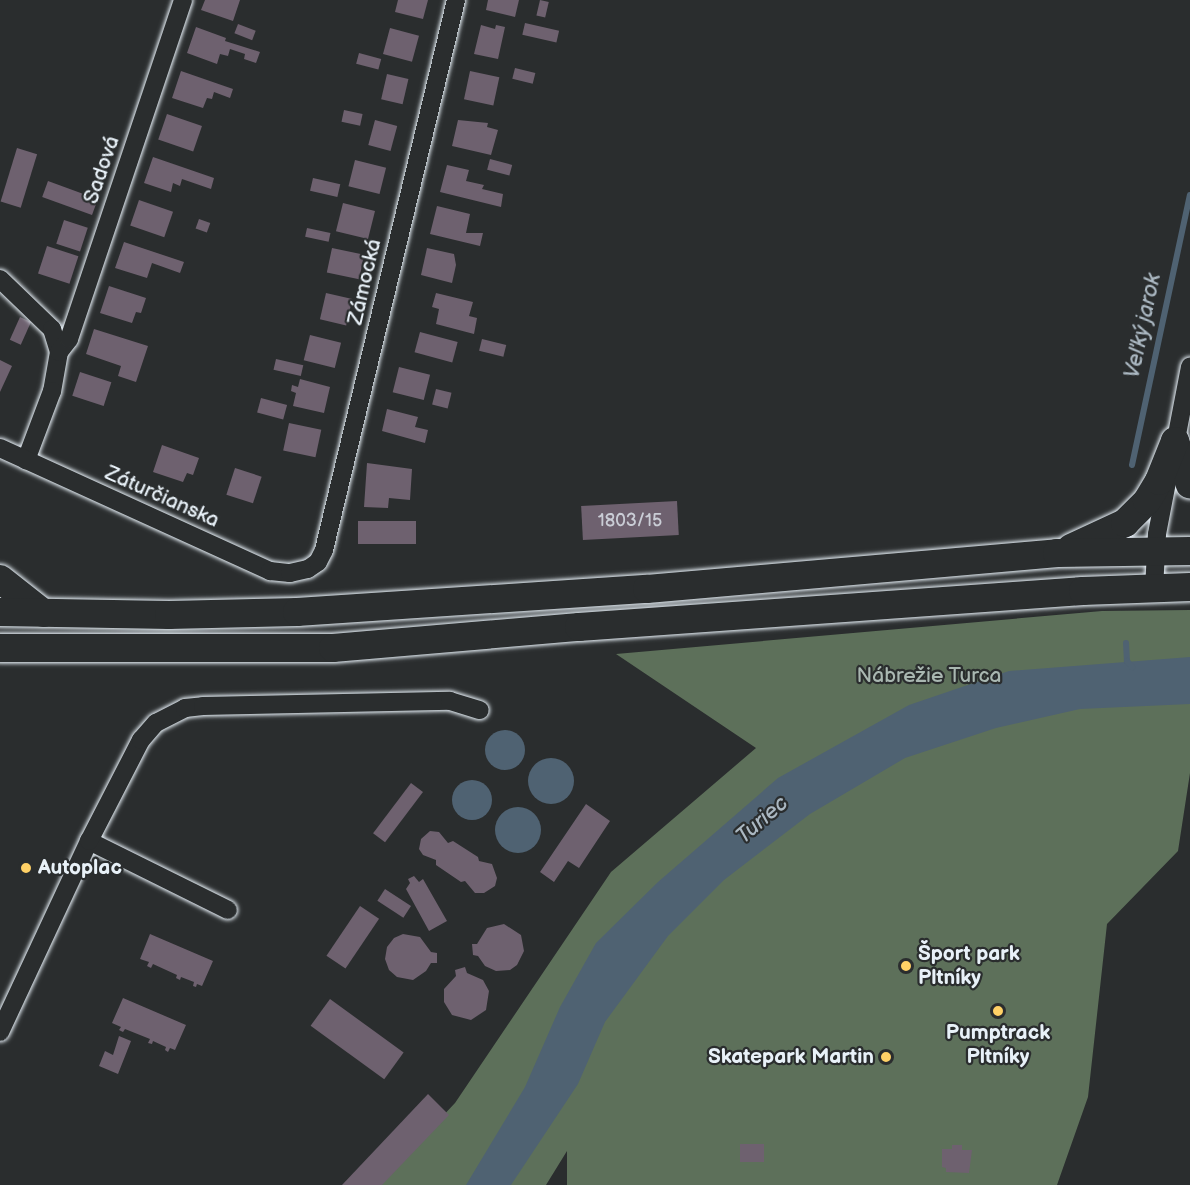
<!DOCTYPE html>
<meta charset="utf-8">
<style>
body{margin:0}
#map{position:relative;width:1190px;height:1185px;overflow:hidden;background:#2a2d2e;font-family:"Balsamiq Sans",sans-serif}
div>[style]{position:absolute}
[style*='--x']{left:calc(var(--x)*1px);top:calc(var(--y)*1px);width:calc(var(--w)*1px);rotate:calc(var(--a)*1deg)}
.green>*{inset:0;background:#5d705a}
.water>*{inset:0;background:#4f6272}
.round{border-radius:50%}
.stream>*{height:6px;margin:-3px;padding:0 3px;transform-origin:3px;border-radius:3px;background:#4f6272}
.building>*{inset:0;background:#6e616f;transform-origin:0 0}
.roads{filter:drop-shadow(0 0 2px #e8f1f8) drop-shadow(0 0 2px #e8f1f8)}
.street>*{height:18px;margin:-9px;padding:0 9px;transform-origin:9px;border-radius:9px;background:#2a2d2e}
.primary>*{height:28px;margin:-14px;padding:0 14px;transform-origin:14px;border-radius:14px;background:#2a2d2e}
.dots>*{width:16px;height:16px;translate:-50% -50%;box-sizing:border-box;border:3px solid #2a2d2e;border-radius:50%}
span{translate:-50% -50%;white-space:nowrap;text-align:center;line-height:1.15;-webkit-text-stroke:4.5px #2a2d2e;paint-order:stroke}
.number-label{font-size:18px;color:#cacdd6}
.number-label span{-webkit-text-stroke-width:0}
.street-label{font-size:21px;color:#e8f1f8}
.park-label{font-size:21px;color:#a9b7b1}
.poi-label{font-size:21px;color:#e8f1f8;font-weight:700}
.left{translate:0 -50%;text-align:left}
.right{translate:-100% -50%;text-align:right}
.water-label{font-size:22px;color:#abb8c2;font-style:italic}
</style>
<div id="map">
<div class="green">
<i style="clip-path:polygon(1190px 610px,1190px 773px,1178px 851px,1107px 924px,1088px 1097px,1057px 1185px,567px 1185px,567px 1151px,546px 1185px,378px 1185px,455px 1103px,611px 872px,756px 748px,616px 654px,1102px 611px)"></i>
</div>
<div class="water">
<i style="clip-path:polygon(1190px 657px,1190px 704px,1080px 709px,996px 728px,905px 758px,810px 814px,724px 880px,668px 936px,605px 1022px,578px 1084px,511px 1185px,466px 1185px,525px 1087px,560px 1007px,596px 943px,658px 882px,778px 778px,909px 705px,1009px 671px)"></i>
<i class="round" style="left:485px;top:730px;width:40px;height:40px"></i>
<i class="round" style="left:528px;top:758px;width:46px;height:46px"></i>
<i class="round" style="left:452px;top:780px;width:40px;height:40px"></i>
<i class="round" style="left:495px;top:807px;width:46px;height:46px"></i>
</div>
<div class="stream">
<i style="--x:1132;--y:465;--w:276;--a:-77.9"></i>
<i style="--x:1126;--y:643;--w:18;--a:87"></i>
<i style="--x:1127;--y:661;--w:8;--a:50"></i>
</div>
<div class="building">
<i style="clip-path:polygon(205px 0,240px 0,233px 21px,201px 10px)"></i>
<i style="clip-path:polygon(398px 0,428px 0,423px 19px,395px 12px)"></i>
<i style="clip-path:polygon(488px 0,519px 0,515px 17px,486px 10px)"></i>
<i style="left:540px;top:0;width:9px;height:16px;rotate:13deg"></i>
<i style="left:525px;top:23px;width:35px;height:12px;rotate:13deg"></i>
<i style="left:238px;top:24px;width:19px;height:10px;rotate:21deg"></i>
<i style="clip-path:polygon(481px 25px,495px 29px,496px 25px,505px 27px,498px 59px,474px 54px)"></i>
<i style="clip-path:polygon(196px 27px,226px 38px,225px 41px,260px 52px,256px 63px,244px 59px,245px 54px,230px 49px,228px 56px,220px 54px,217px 64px,187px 53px)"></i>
<i style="left:390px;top:28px;width:30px;height:27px;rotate:15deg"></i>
<i style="left:359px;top:53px;width:23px;height:11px;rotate:15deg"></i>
<i style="left:515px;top:68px;width:21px;height:11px;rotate:14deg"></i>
<i style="clip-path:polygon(181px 71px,233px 89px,230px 98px,214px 92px,212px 99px,207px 98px,203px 108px,172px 98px)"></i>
<i style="left:470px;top:71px;width:30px;height:29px;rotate:12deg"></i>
<i style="left:387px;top:74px;width:22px;height:26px;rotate:13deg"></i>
<i style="left:344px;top:110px;width:19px;height:12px;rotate:12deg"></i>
<i style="left:167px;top:114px;width:37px;height:27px;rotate:19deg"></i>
<i style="left:375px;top:120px;width:23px;height:26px;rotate:15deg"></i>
<i style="clip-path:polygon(458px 120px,488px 123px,487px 127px,498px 130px,491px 155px,452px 146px)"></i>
<i style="left:17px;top:148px;width:21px;height:56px;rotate:17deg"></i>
<i style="clip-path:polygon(153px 157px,214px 178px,211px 189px,182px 179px,180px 186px,173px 183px,171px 192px,144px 183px)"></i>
<i style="left:490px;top:159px;width:23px;height:11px;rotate:15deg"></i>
<i style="left:355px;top:160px;width:32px;height:27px;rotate:14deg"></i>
<i style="clip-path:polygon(447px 165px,469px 170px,466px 181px,484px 185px,482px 189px,503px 194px,501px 207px,440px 192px)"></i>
<i style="left:313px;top:178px;width:28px;height:13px;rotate:13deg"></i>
<i style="left:48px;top:181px;width:53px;height:17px;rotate:20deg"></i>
<i style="left:139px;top:200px;width:36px;height:27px;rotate:19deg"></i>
<i style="left:343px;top:203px;width:33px;height:29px;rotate:14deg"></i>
<i style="clip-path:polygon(437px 206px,470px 214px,466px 233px,483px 233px,480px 246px,430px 234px)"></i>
<i style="left:199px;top:219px;width:12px;height:10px;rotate:20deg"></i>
<i style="left:64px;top:220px;width:25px;height:25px;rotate:18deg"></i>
<i style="left:307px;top:228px;width:24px;height:9px;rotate:12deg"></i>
<i style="clip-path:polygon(124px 242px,184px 262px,180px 273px,152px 263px,147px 278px,115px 268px)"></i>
<i style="left:47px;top:246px;width:33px;height:29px;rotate:18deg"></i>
<i style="left:332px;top:248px;width:33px;height:25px;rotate:12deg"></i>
<i style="clip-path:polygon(427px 248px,454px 254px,456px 265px,452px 283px,421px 275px)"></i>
<i style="clip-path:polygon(109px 286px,146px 298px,141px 313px,136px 312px,132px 323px,100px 313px)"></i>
<i style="left:326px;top:293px;width:27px;height:27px;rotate:13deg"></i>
<i style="clip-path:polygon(436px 293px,473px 302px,469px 316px,477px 318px,474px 334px,436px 324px,439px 309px,432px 307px)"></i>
<i style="left:20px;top:317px;width:12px;height:25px;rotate:24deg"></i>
<i style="clip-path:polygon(94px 329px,148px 346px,136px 382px,118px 376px,121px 366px,86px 354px)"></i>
<i style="left:420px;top:332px;width:39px;height:21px;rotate:15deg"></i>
<i style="left:310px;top:335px;width:32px;height:26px;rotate:14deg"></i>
<i style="left:482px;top:339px;width:25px;height:12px;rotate:14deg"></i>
<i style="left:276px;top:359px;width:28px;height:11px;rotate:13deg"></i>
<i style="clip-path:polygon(0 360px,12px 366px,0 392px)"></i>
<i style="left:399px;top:367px;width:32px;height:26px;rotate:14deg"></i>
<i style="left:80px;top:372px;width:33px;height:25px;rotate:18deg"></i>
<i style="clip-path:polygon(300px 379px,330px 387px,324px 413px,293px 406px,296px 393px,291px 391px,292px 385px,298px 387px)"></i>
<i style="left:436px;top:389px;width:16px;height:16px;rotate:14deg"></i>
<i style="left:261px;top:398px;width:27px;height:15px;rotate:15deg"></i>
<i style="clip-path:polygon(387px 409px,418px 417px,415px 427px,428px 430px,425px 443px,382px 431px)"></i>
<i style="left:289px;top:423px;width:33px;height:28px;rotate:12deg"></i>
<i style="clip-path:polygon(162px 445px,199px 458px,193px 475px,187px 473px,183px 482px,153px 472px)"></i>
<i style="clip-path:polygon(367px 463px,412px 469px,410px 500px,389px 498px,388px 508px,364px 507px)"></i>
<i style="left:235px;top:468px;width:28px;height:28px;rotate:18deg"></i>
<i style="left:677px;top:501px;width:34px;height:96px;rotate:87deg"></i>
<i style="left:416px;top:521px;width:23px;height:58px;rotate:90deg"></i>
<i style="left:411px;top:783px;width:15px;height:63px;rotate:37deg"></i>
<i style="clip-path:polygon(586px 804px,610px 821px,579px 868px,568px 861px,554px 882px,540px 872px)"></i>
<i style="clip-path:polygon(430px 831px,439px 832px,448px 843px,453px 841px,478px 857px,479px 861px,492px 864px,497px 878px,495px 886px,484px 893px,475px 893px,465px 881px,461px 882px,436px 865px,436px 860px,423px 855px,419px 849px,421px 839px)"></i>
<i style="clip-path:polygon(414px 876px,419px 882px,423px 879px,447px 921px,429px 931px,406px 889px,410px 883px,408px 879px)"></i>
<i style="left:385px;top:889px;width:31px;height:14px;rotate:33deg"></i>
<i style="left:360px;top:906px;width:23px;height:60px;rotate:34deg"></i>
<i style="clip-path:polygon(504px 924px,521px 935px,524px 951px,517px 965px,510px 970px,496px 971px,485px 966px,478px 956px,473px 955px,472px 944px,477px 944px,487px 928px)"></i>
<i style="clip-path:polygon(150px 934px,213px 961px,202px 986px,197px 984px,196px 987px,193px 986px,194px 982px,181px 977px,180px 980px,176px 978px,177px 975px,153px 964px,151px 968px,147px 966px,149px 962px,140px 959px)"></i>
<i style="clip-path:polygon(403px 934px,420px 937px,431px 952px,437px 953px,437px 963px,431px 963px,426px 971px,413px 980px,397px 977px,389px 970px,385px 959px,387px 947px,394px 938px)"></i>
<i style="clip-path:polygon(465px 967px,467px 973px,483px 980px,489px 991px,486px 1010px,471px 1020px,452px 1015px,444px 1002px,444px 989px,456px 976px,455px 970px)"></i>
<i style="clip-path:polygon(123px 998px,186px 1025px,175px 1050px,170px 1048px,168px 1052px,165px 1050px,166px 1047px,153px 1041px,152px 1044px,148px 1043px,150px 1039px,125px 1029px,123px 1032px,119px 1030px,121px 1027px,112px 1023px)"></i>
<i style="left:330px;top:999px;width:91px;height:33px;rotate:36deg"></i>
<i style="clip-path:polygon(119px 1036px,131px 1041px,118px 1074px,99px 1066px,105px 1051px,113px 1055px)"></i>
<i style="clip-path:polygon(428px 1094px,449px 1115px,382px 1185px,342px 1185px)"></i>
<i style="left:740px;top:1144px;width:24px;height:18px"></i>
<i style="clip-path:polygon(952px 1145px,962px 1145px,962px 1150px,972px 1150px,969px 1173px,946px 1172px,946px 1168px,942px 1167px,942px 1149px,952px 1149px)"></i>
</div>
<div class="roads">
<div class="street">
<i style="--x:0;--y:279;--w:72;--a:43.9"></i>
<i style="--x:52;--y:329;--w:24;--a:73"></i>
<i style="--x:59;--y:352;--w:40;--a:100"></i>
<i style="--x:52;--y:391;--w:74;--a:110.6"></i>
<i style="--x:59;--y:352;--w:16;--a:-52"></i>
<i style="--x:69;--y:339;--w:358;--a:-71.4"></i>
<i style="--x:0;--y:448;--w:297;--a:24.5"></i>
<i style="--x:270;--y:571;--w:20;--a:6"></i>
<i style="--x:290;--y:573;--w:18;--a:-13"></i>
<i style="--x:308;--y:569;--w:12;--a:-35"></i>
<i style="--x:318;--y:562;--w:13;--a:-63"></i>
<i style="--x:324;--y:550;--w:566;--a:-76.5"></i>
<i style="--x:1174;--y:450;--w:85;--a:-79.1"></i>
<i style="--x:1154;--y:589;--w:55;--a:-86.9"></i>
<i style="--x:1157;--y:534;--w:58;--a:-79.1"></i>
<i style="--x:89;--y:841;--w:155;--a:26.4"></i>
<i style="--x:0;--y:1032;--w:211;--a:-65"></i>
<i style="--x:89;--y:841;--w:114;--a:-62.8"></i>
<i style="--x:141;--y:740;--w:23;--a:-49"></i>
<i style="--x:156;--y:723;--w:33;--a:-27"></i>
<i style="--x:185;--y:708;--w:18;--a:-6"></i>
<i style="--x:203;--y:706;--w:247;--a:-1.2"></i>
<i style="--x:450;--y:701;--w:31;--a:17"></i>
</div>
<div class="primary">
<i style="--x:1175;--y:441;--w:46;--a:71.2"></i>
<i style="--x:1071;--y:548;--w:60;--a:-24.8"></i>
<i style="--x:1125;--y:523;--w:31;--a:-45"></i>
<i style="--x:1147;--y:501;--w:23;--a:-59"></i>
<i style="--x:1159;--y:481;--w:43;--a:-68.2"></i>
<i style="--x:0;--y:579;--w:55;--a:38.3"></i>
<i style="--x:0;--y:612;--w:169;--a:1"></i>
<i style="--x:169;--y:615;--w:128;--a:-1.3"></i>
<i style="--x:297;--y:612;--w:351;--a:-3.8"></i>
<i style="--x:647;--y:589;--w:412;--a:-5"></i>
<i style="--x:1057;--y:553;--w:133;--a:-0.9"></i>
<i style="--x:0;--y:648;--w:333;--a:0"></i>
<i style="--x:333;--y:648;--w:247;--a:-4.9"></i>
<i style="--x:579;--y:627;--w:505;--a:-4.09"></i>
<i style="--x:1083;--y:591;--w:107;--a:-2.1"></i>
</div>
</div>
<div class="dots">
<i style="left:26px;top:868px;background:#ffd166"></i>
<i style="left:906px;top:966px;background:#ffd166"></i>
<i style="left:998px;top:1011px;background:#ffd166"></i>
<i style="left:886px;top:1057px;background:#ffd166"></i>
</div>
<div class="number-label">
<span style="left:630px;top:521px">1803/15</span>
</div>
<div class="street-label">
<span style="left:102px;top:170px;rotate:-71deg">Sadová</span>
<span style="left:365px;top:282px;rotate:-77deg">Zámocká</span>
<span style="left:162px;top:497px;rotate:24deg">Záturčianska</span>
</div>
<div class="park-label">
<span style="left:929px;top:676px">Nábrežie Turca</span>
</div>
<div class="poi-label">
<span class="left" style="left:38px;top:868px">Autoplac</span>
<span class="left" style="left:918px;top:966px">Šport park<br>Pltníky</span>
<span style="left:998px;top:1045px">Pumptrack<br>Pltníky</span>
<span class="right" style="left:874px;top:1057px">Skatepark Martin</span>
</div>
<div class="water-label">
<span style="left:1143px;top:326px;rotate:-78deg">Veľký jarok</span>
<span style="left:762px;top:820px;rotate:-41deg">Turiec</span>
</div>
</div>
